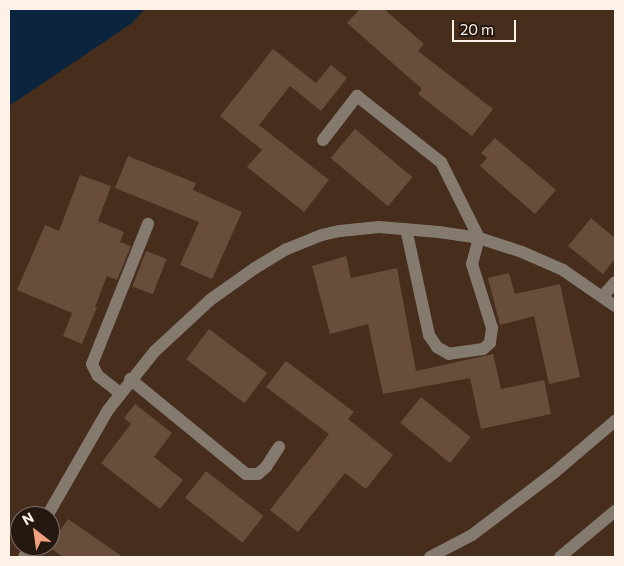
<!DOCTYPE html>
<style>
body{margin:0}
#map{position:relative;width:624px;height:566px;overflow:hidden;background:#462d1c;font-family:Commissioner,sans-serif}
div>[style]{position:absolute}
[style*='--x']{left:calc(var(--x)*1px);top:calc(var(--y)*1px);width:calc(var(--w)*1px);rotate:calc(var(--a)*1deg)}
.water>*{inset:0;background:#0b253f}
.building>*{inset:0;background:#684d3b;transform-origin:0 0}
.minor>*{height:12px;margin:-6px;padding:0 6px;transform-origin:6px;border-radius:6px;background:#847a6e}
span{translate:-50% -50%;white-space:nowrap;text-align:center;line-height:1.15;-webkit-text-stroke:4.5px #241811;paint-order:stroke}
.frame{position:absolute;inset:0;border:10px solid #fef1e8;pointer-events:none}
.north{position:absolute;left:10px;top:506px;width:50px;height:50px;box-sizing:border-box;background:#241811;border:1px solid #7b6f67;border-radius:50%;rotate:330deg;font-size:14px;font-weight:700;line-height:20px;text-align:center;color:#fef1e8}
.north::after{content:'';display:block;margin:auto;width:18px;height:22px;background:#f2a080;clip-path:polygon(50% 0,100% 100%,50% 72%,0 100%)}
.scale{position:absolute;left:452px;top:20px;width:64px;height:22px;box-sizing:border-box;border:2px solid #fef1e8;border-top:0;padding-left:6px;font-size:15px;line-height:18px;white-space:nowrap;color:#fef1e8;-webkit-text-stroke:4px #241811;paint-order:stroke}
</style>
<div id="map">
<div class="water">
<i style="clip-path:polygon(9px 9px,145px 9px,132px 23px,9px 106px)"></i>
</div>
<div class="building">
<i style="clip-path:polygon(360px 9px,384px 9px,424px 44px,418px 51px,493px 109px,472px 136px,418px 94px,422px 89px,347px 23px)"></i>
<i style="clip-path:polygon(273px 49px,316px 83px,331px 65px,347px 78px,321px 111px,290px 86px,259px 125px,329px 180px,304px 212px,247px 167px,262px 150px,220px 116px)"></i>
<i style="left:355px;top:129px;width:75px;height:38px;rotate:40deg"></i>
<i style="clip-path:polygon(495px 138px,556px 190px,535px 214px,480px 166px,487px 158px,481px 153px)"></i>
<i style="clip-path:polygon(128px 156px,196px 183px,193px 190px,242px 212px,212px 279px,180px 265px,199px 222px,115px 188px)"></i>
<i style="clip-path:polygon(80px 175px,111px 186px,98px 221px,124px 232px,120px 242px,131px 246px,117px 280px,107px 276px,95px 307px,97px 307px,82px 344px,63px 336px,72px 313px,17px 290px,45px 225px,59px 231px)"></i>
<i style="clip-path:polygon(591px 218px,615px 238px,615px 259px,603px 274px,568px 246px)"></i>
<i style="left:146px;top:251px;width:22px;height:38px;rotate:21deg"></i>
<i style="clip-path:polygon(346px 256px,351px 278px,397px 268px,416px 371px,493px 354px,501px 389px,544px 380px,551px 414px,481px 429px,470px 378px,383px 394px,368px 324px,330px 334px,312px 266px)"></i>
<i style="clip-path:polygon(509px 273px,515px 294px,560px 284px,580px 377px,549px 384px,534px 316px,500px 325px,488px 278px)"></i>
<i style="left:209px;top:329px;width:73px;height:38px;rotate:37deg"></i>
<i style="clip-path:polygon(286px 361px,354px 412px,348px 419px,393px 455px,366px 489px,345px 473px,298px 532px,270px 510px,329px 434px,266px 387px)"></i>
<i style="left:421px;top:397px;width:64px;height:33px;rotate:39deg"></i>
<i style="clip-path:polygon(135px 404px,172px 433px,154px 457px,183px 480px,160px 509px,101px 463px,131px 424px,124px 418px)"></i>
<i style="left:206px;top:471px;width:73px;height:34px;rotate:38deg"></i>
<i style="clip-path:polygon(68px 519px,123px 557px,63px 557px,49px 547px)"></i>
</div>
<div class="minor">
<i style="--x:323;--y:140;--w:56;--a:-52.3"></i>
<i style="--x:357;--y:96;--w:107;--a:38.2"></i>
<i style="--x:441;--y:162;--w:85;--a:63.4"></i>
<i style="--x:479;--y:238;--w:27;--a:105"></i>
<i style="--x:472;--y:264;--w:67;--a:72.6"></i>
<i style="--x:492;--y:328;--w:15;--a:98"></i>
<i style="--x:490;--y:343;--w:9;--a:139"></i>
<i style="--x:483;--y:349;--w:34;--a:172"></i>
<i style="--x:449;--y:354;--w:14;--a:-150"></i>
<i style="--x:437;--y:347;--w:14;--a:-124"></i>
<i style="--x:429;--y:335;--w:108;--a:-102.2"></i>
<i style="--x:603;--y:296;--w:18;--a:-49"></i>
<i style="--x:130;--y:379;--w:150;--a:39.3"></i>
<i style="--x:246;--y:474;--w:12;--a:0"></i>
<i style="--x:258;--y:474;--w:11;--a:-41"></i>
<i style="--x:266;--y:467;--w:24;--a:-57"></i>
<i style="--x:120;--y:393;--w:28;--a:-142"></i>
<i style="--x:98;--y:376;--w:13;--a:-117"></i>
<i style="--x:92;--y:364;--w:151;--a:-68.2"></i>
<i style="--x:47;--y:516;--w:122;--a:-60.1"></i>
<i style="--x:108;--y:410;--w:75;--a:-51.5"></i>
<i style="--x:155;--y:351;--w:75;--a:-42.8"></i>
<i style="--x:210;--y:300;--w:55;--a:-35.4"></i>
<i style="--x:255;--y:268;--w:37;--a:-31"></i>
<i style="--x:287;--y:249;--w:38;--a:-22"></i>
<i style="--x:322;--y:235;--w:18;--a:-13"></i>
<i style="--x:340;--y:231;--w:39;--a:-6"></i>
<i style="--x:379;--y:227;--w:60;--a:4.8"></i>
<i style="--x:439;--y:232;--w:40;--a:8.5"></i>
<i style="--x:479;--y:238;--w:45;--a:18"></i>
<i style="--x:522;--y:252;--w:45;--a:23.7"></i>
<i style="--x:563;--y:270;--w:63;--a:34.7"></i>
<i style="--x:24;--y:557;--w:13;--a:-61"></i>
<i style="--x:430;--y:557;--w:47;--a:-27.6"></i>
<i style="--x:472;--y:535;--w:104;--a:-37.2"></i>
<i style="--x:555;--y:472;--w:79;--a:-40.4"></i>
<i style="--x:560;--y:557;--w:72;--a:-39.9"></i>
</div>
<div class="frame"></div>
<div class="north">N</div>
<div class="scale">20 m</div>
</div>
